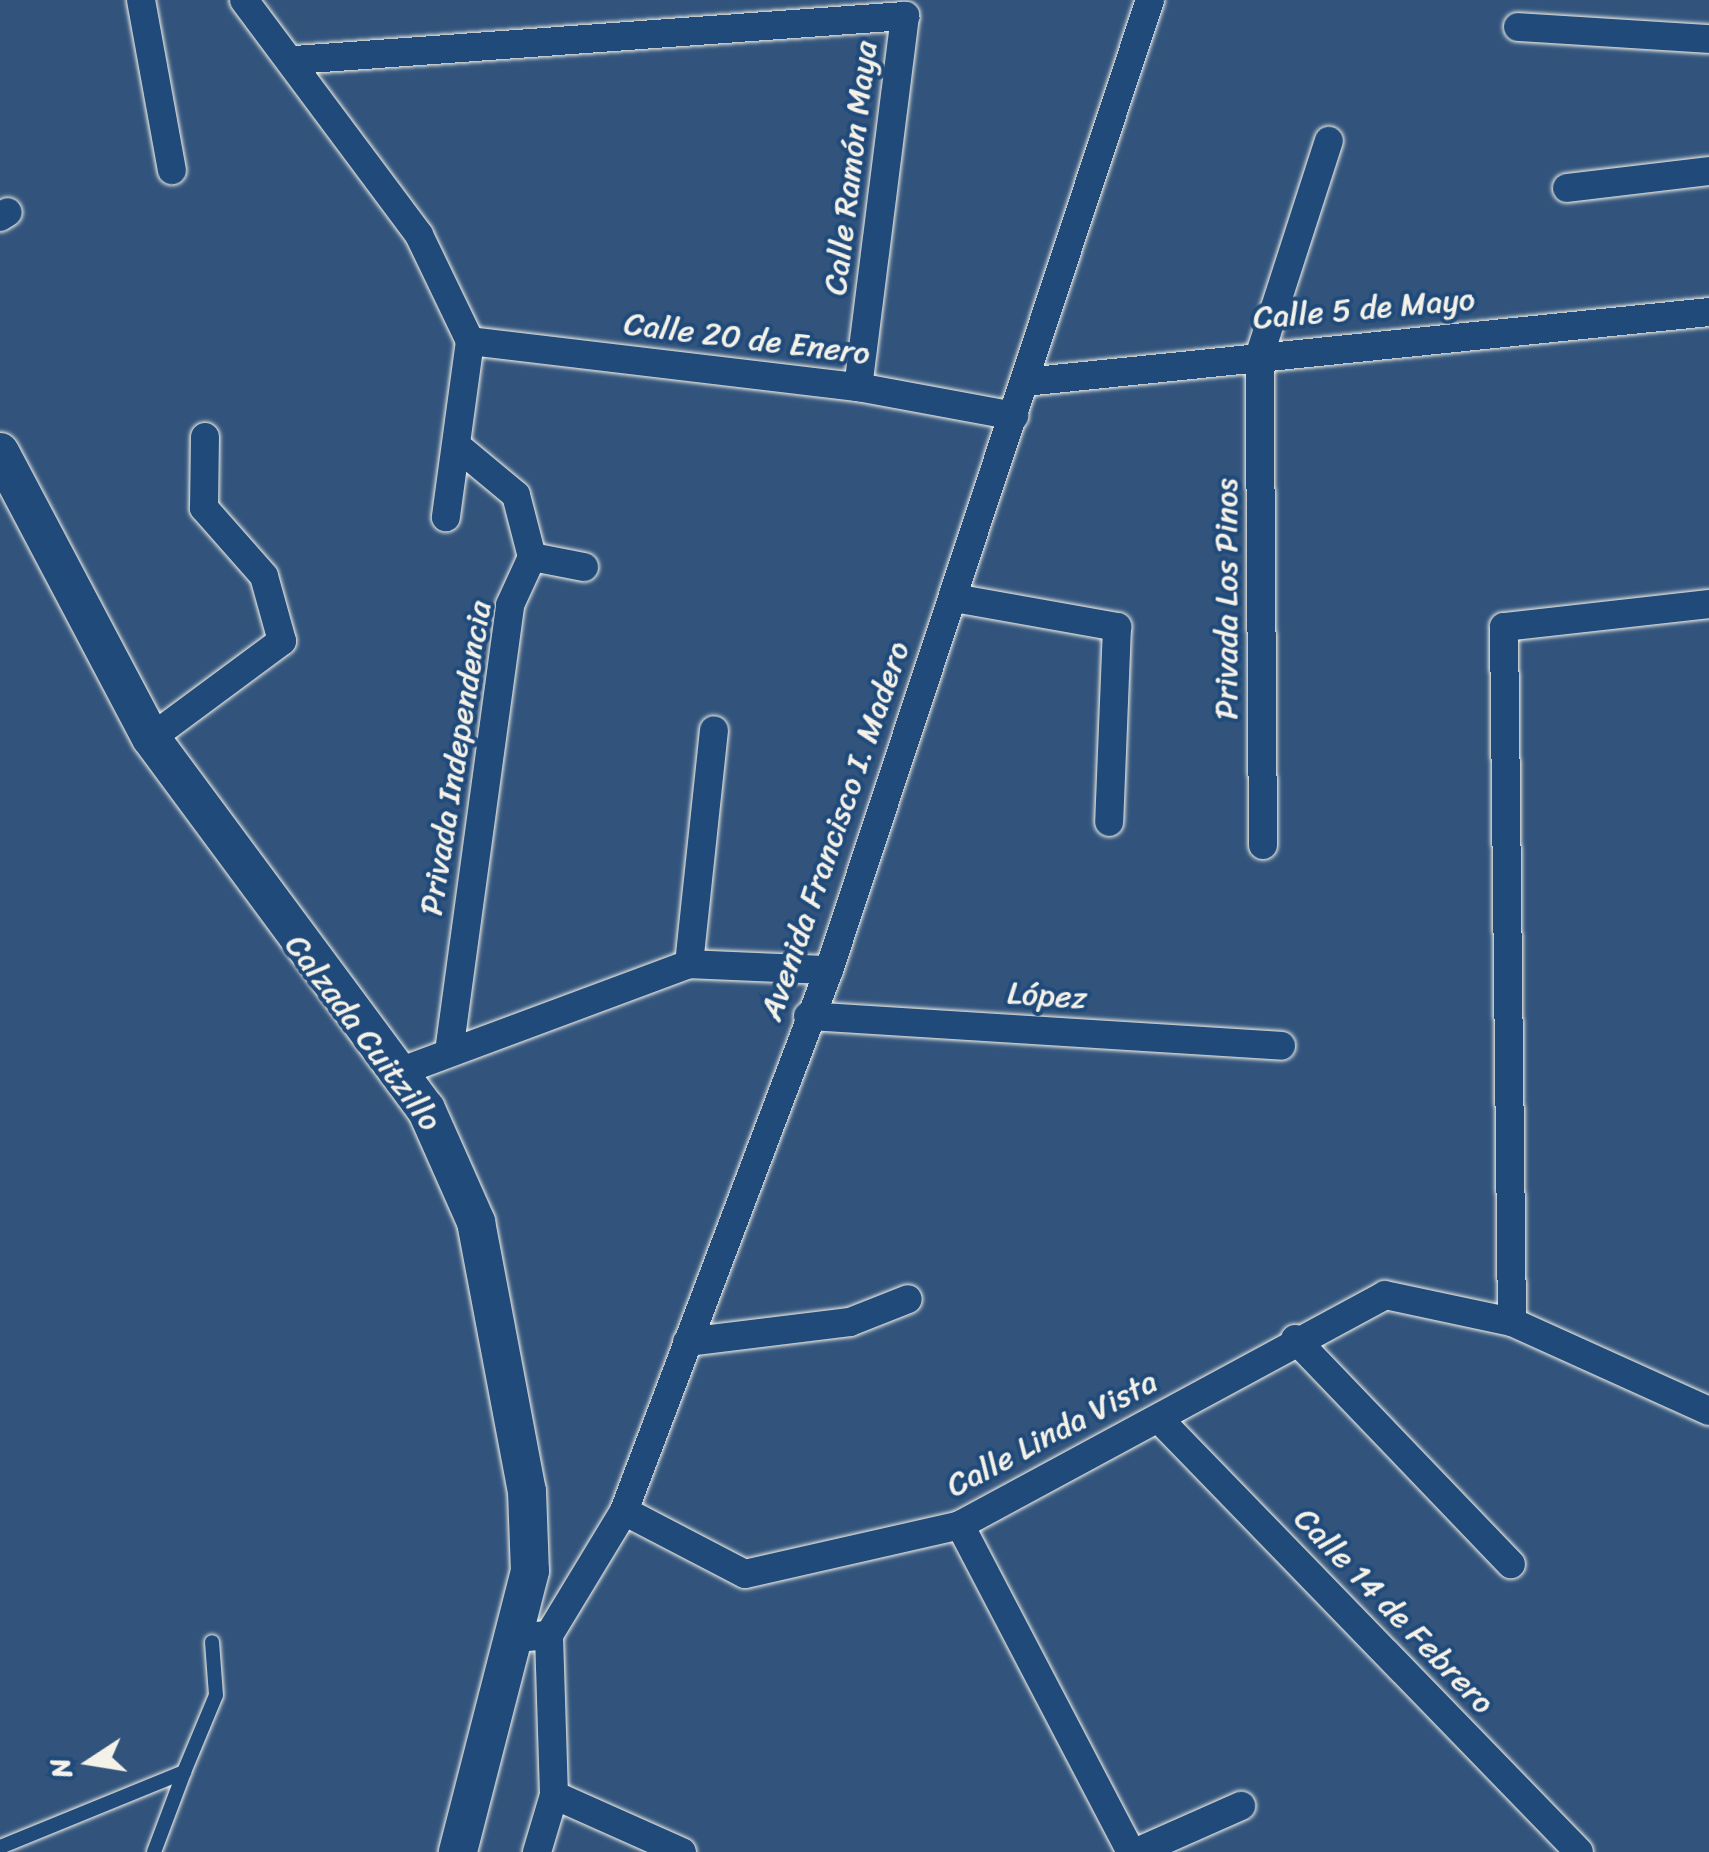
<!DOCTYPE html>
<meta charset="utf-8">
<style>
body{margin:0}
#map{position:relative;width:1709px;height:1852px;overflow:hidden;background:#32547c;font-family:Sriracha,sans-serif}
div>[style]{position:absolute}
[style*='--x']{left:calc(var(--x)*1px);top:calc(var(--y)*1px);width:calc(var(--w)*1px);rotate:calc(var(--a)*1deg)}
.roads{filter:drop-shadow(0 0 2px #f4f1e8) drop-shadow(0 0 2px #f4f1e8)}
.lane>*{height:14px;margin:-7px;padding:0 7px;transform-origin:7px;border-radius:7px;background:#1f4a7a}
.street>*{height:28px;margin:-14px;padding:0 14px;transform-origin:14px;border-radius:14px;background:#1f4a7a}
.secondary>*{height:38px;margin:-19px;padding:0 19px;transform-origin:19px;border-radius:19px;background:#1f4a7a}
span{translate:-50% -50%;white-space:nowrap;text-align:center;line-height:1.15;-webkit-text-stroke:8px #1f4a7a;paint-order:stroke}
.street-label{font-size:32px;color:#f4f1e8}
.north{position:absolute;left:40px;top:1712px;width:100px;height:100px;-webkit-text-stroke:8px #1f4a7a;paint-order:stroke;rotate:258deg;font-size:28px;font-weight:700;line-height:40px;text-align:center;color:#f4f1e8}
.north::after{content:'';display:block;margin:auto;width:35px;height:45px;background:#f4f1e8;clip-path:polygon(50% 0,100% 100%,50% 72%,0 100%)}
</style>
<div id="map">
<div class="roads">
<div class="lane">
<i style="--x:0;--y:1847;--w:199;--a:-22.2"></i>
<i style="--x:184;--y:1772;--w:83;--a:-67.4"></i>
<i style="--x:216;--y:1695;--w:53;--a:-94.3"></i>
<i style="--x:154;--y:1852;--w:85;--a:-69.4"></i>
</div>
<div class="street">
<i style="--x:141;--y:0;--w:173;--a:79.7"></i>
<i style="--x:244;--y:0;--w:293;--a:53.3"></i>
<i style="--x:419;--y:235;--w:118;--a:64.3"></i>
<i style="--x:470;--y:341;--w:178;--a:97.8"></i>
<i style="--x:1518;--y:27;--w:191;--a:3.6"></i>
<i style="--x:295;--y:60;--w:612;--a:-4.13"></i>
<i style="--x:905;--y:16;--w:374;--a:97.2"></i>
<i style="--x:1567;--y:188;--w:143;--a:-6.8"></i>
<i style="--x:0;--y:217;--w:9;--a:-32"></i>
<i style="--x:470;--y:341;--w:391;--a:6.8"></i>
<i style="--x:858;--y:387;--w:159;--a:10.5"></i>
<i style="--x:1025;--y:382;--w:688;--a:-5.84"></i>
<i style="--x:532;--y:557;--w:53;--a:10.9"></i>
<i style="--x:954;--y:598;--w:166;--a:10.1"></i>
<i style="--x:1117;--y:627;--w:195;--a:92.3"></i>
<i style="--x:151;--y:738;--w:163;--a:-36.5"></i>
<i style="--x:282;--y:641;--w:67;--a:-105.5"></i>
<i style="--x:264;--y:576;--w:91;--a:-131.4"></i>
<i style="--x:204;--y:508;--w:71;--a:-89.2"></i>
<i style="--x:1263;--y:845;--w:491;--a:-90.4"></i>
<i style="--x:1260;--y:354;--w:224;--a:-72.1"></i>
<i style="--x:689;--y:964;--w:235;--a:-83.9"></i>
<i style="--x:808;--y:1016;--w:474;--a:3.6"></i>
<i style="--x:449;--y:1052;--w:451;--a:-82.2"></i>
<i style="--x:510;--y:605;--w:53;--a:-65.4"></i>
<i style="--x:532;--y:557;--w:64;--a:-104.5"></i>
<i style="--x:516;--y:495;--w:77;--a:-140.3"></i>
<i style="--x:399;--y:1072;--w:309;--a:-20.4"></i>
<i style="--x:689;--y:964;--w:140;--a:2.5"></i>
<i style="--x:1512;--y:1322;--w:695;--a:-90.66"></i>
<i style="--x:1504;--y:627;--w:206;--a:-6.4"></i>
<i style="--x:1295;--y:1339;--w:312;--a:46.2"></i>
<i style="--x:687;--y:1342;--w:164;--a:-7"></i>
<i style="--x:850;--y:1322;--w:62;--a:-21.6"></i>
<i style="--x:1159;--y:1419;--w:603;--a:45.87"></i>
<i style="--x:624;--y:1511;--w:136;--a:27.5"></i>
<i style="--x:745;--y:1574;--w:221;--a:-12.8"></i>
<i style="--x:960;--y:1525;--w:483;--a:-28.4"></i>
<i style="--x:1385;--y:1295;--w:130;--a:12"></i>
<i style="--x:1512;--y:1322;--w:216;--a:24.3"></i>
<i style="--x:960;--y:1525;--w:369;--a:62.4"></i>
<i style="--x:518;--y:1638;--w:31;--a:-6"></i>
<i style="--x:549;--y:1635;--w:145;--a:-58.8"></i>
<i style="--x:624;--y:1511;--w:579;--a:-69.25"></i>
<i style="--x:829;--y:970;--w:1022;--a:-71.69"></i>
<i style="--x:554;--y:1795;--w:140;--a:24"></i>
<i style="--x:537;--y:1852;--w:59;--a:-73.4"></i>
<i style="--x:554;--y:1795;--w:160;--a:-91.8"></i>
<i style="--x:1137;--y:1852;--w:114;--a:-23.9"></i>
</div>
<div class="secondary">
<i style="--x:0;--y:452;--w:323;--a:62.2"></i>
<i style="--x:151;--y:738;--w:462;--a:53.5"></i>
<i style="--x:426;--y:1109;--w:124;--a:66.1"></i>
<i style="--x:476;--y:1222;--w:274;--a:79.3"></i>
<i style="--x:527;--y:1491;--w:80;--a:87.9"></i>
<i style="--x:530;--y:1571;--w:290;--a:104.4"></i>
</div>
</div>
<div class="street-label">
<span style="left:851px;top:168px;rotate:-83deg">Calle Ramón Maya</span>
<span style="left:1364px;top:309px;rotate:-5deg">Calle 5 de Mayo</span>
<span style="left:747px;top:339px;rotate:7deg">Calle 20 de Enero</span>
<span style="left:1227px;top:599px;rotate:-90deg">Privada Los Pinos</span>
<span style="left:456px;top:758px;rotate:-81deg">Privada Independencia</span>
<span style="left:835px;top:831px;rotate:-71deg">Avenida Francisco I. Madero</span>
<span style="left:1047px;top:996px;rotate:4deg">López</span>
<span style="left:363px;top:1033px;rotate:53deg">Calzada Cuitzillo</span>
<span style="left:1052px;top:1434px;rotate:-28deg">Calle Linda Vista</span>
<span style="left:1394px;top:1611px;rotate:46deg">Calle 14 de Febrero</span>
</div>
<div class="north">N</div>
</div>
